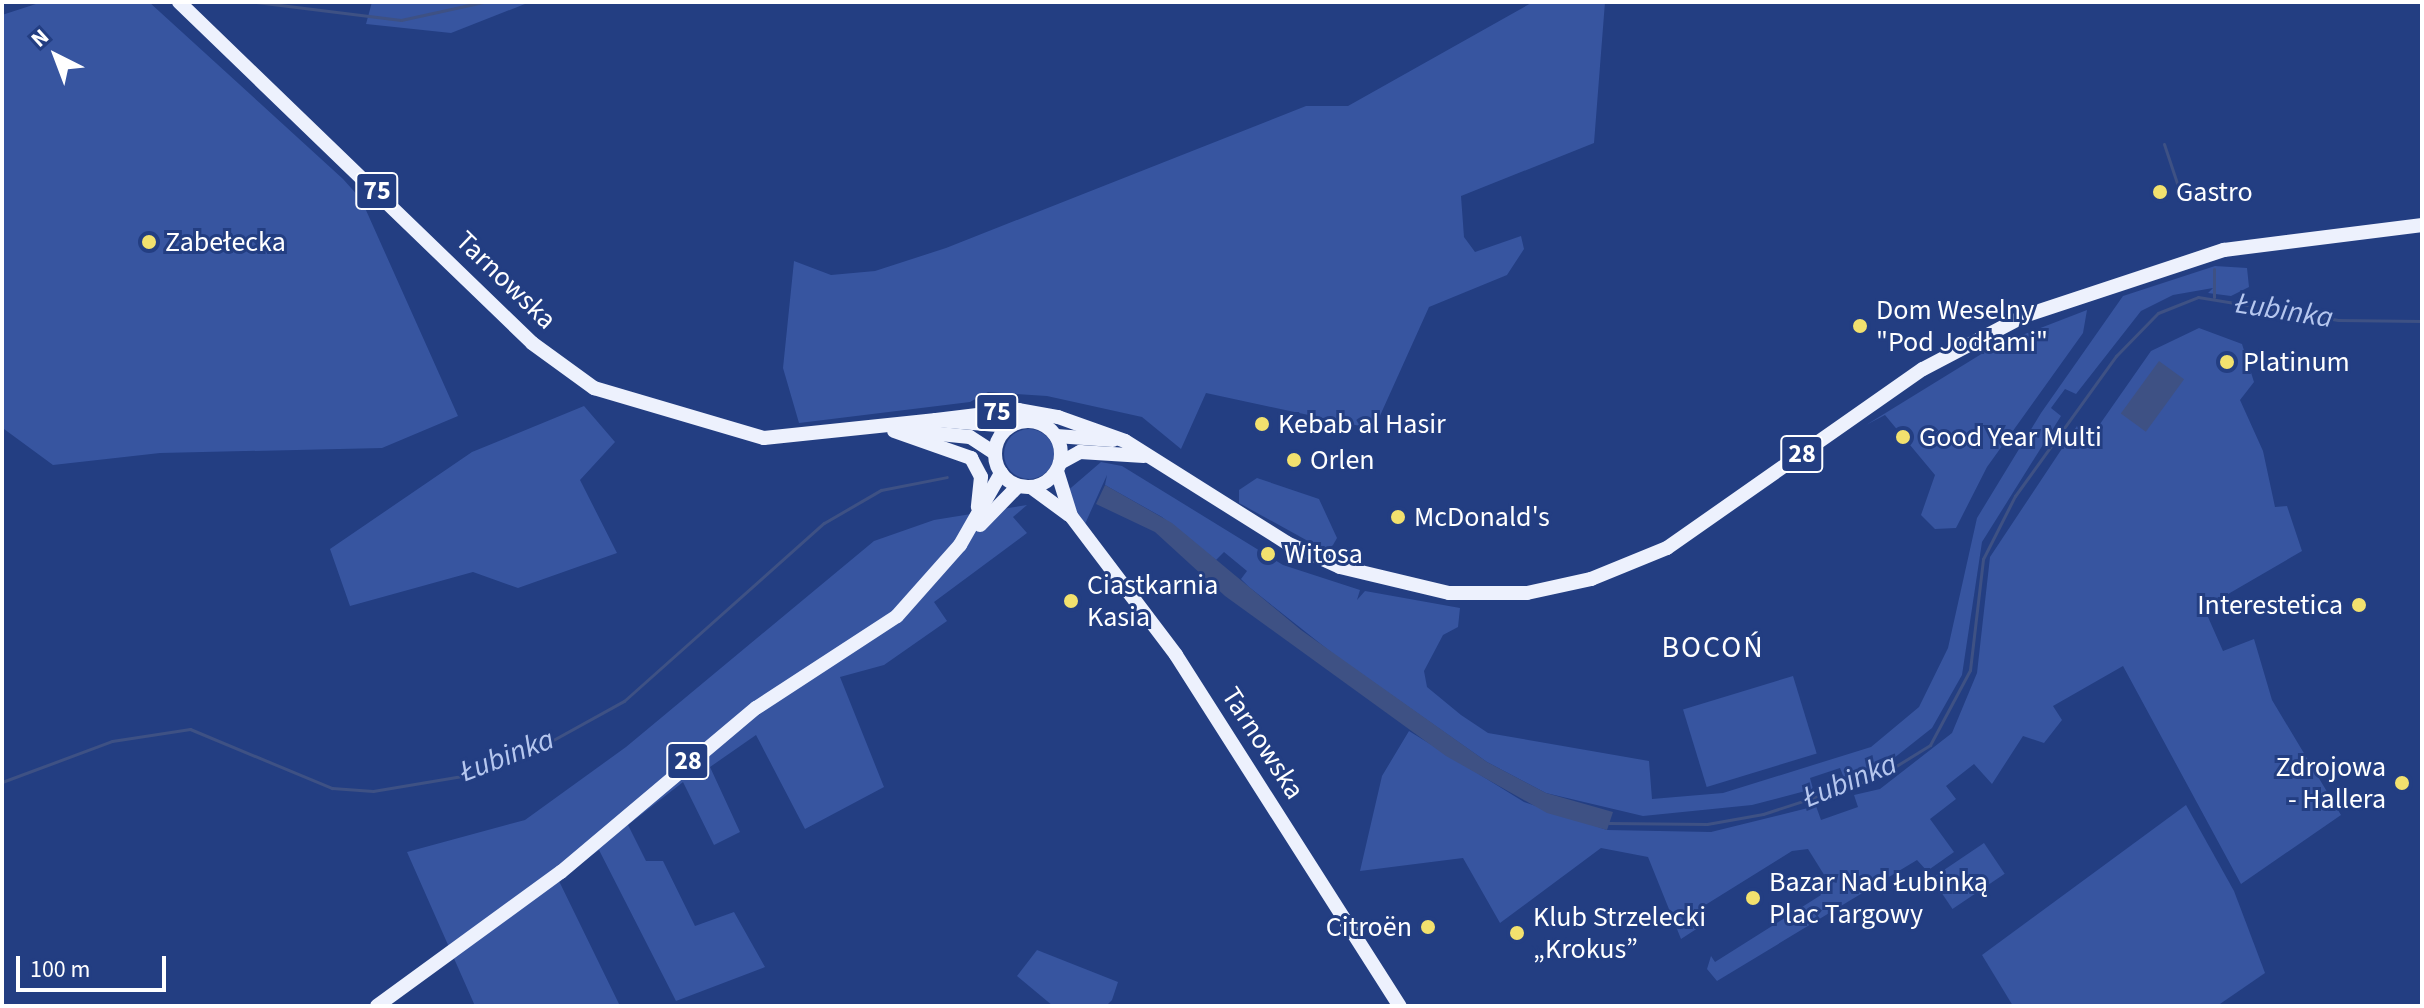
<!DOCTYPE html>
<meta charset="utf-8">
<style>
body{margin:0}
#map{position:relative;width:2424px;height:1008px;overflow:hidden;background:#233e82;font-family:"Source Sans 3",sans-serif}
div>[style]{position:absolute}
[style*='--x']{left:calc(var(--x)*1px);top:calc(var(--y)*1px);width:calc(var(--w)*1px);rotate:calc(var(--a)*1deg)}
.green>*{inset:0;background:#3755a0;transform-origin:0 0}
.round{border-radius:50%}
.water>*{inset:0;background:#3e5184;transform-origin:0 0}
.stream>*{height:3px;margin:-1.5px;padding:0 1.5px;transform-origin:1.5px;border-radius:1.5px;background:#3e5184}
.major>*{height:14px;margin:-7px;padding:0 7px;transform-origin:7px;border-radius:7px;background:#edf1fd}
.major>.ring{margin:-7px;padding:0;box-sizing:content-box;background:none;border:14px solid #edf1fd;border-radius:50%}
.dots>*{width:22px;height:22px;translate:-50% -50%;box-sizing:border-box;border:4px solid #233e82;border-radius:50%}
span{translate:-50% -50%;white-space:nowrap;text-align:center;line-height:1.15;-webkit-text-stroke:6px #233e82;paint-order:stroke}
.shield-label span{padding:2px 6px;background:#233e82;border:2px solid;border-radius:6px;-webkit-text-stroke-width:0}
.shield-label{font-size:26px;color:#fff;font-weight:700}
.poi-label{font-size:28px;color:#fff}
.left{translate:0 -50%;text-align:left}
.right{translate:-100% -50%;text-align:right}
.street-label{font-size:28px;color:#fff}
.water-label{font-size:30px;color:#b6c7ef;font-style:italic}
.neighbourhood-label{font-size:30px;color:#fff;letter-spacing:2px}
.frame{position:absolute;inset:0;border:4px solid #fff;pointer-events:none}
.north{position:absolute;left:16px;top:16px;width:80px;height:80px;-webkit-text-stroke:6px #233e82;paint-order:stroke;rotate:318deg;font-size:22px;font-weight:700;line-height:32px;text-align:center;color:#fff}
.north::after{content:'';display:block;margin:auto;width:28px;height:36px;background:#fff;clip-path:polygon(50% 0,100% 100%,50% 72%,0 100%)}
.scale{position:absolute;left:16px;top:956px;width:150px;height:36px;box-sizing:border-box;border:4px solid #fff;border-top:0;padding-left:10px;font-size:24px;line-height:28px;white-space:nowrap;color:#fff;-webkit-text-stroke:6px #233e82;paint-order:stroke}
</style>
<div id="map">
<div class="green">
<i style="clip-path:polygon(42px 2px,149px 2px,343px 179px,361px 199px,458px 416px,382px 448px,160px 453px,53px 465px,4px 429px,2px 15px)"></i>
<i style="clip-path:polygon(372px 2px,530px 2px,451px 33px,366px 24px)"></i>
<i style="clip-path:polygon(1533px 2px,1605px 2px,1594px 143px,1461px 196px,1464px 237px,1475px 252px,1521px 236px,1524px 249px,1507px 275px,1429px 307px,1374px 429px,1206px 393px,1181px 449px,1142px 417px,1047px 396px,988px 392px,970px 402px,799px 423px,783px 368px,794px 261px,831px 275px,875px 271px,946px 248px,1306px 106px,1348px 106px)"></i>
<i style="clip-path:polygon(2215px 266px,2247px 268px,2249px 287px,2231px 296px,2208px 293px,2213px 288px,2173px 295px,2141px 311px,2076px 394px,2065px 389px,2051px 408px,2061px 416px,1982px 542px,1962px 675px,1932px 728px,1889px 762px,1844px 778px,1840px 768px,1810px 778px,1813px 789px,1752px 805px,1643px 816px,1546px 793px,1487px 762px,1336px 656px,1249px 587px,1241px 579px,1247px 571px,1224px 552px,1216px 560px,1162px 517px,1105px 485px,1107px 475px,1085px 524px,1065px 493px,1101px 462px,1122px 466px,1283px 565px,1360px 590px,1357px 600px,1365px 591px,1460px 608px,1458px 627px,1443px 635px,1424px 671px,1427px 687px,1461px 715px,1488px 733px,1649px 761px,1652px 799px,1723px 793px,1871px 747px,1919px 707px,1948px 648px,1977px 518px,2041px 413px,2123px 296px)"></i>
<i style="clip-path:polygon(2087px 310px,2083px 333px,1987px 467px,1956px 528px,1935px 529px,1921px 515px,1935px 475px,1885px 415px,1866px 425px,1996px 345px)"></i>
<i style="clip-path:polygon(2199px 328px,2242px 344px,2254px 382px,2240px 400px,2263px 451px,2275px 507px,2287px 506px,2302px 551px,2204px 608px,2223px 651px,2254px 639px,2272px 700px,2341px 815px,2241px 884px,2123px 666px,2053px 706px,2062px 720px,2044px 743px,2023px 736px,1992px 784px,1974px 764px,1946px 786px,1956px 799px,1930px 819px,1954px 852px,1927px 871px,1917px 860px,1717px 981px,1707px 969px,1711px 956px,1715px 962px,1821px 895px,1817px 888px,1828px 881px,1808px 849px,1792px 851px,1694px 912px,1701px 926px,1681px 939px,1648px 857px,1601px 848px,1500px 923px,1463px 858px,1360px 871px,1382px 776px,1409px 731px,1524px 802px,1607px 830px,1711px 832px,1816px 806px,1821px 820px,1858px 807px,1854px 795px,1880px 789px,1952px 733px,1977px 673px,1990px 557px,2077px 426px,2086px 444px,2151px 351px)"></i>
<i style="clip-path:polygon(584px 406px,615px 442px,580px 480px,617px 553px,518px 588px,473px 572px,350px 606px,330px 549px,472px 452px)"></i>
<i class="round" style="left:1004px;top:429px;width:50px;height:50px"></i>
<i style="clip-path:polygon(1257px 478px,1319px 499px,1337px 538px,1333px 545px,1326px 551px,1239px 503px,1239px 490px)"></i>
<i style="clip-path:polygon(1027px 505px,1013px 517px,1027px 533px,934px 602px,947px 621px,884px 665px,840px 677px,884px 787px,805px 829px,756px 735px,710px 767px,740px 832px,714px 845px,683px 782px,628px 825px,646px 861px,663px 861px,695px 926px,734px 912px,765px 967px,676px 1001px,599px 850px,558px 879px,620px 1006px,475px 1006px,407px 852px,525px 820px,626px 747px,874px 541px,934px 520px)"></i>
<i style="left:1793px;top:676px;width:81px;height:115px;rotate:73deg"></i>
<i style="clip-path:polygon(2186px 805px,2234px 891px,2265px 973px,2217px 1006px,2013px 1006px,1982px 955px)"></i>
<i style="left:1984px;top:843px;width:37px;height:63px;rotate:56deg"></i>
<i style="clip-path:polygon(1037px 950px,1118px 982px,1112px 1000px,1106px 1006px,1053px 1006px,1017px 976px)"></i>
</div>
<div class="water">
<i style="left:2159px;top:361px;width:31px;height:65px;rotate:36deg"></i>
<i style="clip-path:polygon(1105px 485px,1172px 523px,1301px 630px,1487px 762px,1546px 793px,1613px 812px,1607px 830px,1547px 813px,1446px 756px,1225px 596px,1155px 532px,1096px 504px)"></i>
</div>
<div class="stream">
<i style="--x:256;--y:2;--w:146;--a:7.1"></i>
<i style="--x:401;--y:20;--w:84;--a:-12.4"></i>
<i style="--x:2164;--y:144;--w:60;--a:71.6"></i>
<i style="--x:2214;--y:297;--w:28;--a:-90"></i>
<i style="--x:2;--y:782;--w:117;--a:-20.4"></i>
<i style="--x:112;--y:741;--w:79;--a:-8.7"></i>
<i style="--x:190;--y:729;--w:154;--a:22.6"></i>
<i style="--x:332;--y:788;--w:41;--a:4.2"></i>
<i style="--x:373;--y:791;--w:101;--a:-9.6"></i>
<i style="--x:473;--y:774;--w:56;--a:-19.7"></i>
<i style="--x:526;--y:755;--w:112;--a:-28.9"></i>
<i style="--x:624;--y:701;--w:268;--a:-41.7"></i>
<i style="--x:824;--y:523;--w:66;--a:-30.1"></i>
<i style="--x:881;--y:490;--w:67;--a:-11.1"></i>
<i style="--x:1609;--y:823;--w:98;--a:0.6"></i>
<i style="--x:1707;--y:824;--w:57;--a:-10.1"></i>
<i style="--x:1763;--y:814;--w:123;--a:-18"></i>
<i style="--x:1880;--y:776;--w:59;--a:-31.8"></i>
<i style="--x:1930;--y:745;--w:85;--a:-61.9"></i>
<i style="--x:1970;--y:670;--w:112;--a:-83.3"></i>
<i style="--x:1983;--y:559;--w:71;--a:-63.1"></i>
<i style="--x:2015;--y:496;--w:173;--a:-54.2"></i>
<i style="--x:2116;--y:356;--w:60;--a:-45.7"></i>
<i style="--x:2158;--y:313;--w:43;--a:-21.8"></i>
<i style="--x:2198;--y:297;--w:142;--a:9.3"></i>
<i style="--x:2338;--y:320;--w:84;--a:0.7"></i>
</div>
<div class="major">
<i style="--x:179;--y:2;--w:491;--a:44"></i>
<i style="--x:532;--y:343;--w:77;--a:36"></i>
<i style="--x:594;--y:388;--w:177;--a:16.4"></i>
<i style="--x:764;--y:438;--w:173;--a:-6"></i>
<i style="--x:936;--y:420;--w:74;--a:4.6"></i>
<i style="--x:936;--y:420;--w:83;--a:-7"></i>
<i style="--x:1018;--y:410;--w:41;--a:9.9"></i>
<i style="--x:1058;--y:417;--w:71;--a:19.7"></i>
<i style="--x:1125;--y:441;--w:191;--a:32.2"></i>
<i style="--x:1287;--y:543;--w:58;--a:24.4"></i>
<i style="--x:1340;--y:567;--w:112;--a:13.4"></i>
<i style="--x:1449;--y:593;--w:78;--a:0"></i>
<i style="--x:1527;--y:593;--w:66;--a:-12.3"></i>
<i style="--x:1591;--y:579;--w:82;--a:-22.2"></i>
<i style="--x:1667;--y:548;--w:312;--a:-35"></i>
<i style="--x:1923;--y:369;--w:114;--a:-27.7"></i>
<i style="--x:2024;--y:316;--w:211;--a:-18.3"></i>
<i style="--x:2224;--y:250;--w:200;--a:-7.2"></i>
<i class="ring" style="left:995px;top:421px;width:52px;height:52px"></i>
<i style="--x:894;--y:431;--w:82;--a:19.3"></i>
<i style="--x:971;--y:458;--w:21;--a:62"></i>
<i style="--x:981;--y:477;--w:30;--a:96"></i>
<i style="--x:910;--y:431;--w:60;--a:5.7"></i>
<i style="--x:970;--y:437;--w:30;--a:33"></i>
<i style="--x:1056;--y:436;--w:57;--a:4"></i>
<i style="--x:1060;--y:463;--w:23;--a:-29"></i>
<i style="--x:1080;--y:452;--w:64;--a:3.6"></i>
<i style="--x:1057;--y:471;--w:47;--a:72.7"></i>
<i style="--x:1071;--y:516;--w:174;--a:52.9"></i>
<i style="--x:1176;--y:655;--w:416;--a:57.5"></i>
<i style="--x:1031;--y:487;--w:47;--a:36.4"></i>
<i style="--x:980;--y:525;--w:54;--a:-45.7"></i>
<i style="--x:377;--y:1006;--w:228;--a:-36.1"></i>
<i style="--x:561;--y:872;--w:255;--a:-40.1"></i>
<i style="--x:756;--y:708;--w:168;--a:-33.1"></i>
<i style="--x:897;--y:616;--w:95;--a:-48.4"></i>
<i style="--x:960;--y:545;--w:83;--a:-60.3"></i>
</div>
<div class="dots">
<i style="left:2160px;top:192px;background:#f2e16e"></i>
<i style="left:149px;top:242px;background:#f2e16e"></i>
<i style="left:1860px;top:326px;background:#f2e16e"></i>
<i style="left:2227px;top:362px;background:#f2e16e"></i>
<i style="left:1262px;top:424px;background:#f2e16e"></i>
<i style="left:1903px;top:437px;background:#f2e16e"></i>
<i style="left:1294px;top:460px;background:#f2e16e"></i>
<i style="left:1398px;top:517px;background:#f2e16e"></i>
<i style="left:1268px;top:554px;background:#f2e16e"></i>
<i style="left:1071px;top:601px;background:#f2e16e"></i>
<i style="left:2359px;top:605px;background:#f2e16e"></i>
<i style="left:2402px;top:783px;background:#f2e16e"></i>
<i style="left:1753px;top:898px;background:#f2e16e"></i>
<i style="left:1428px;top:927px;background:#f2e16e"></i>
<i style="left:1517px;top:933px;background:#f2e16e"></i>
</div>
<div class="shield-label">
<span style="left:377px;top:191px">75</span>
<span style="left:997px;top:412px">75</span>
<span style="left:1802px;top:454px">28</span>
<span style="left:688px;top:761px">28</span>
</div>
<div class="poi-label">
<span class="left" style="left:2176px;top:192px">Gastro</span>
<span class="left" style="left:165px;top:242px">Zabełecka</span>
<span class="left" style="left:1876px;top:326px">Dom Weselny<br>"Pod Jodłami"</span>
<span class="left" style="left:2243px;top:362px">Platinum</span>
<span class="left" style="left:1278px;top:424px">Kebab al Hasir</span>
<span class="left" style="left:1919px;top:437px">Good Year Multi</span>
<span class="left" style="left:1310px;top:460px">Orlen</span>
<span class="left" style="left:1414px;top:517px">McDonald's</span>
<span class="left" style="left:1284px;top:554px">Witosa</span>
<span class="left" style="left:1087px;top:601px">Ciastkarnia<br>Kasia</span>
<span class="right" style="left:2343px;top:605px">Interestetica</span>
<span class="right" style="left:2386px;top:783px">Zdrojowa<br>- Hallera</span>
<span class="left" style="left:1769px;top:898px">Bazar Nad Łubinką<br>Plac Targowy</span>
<span class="left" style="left:1533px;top:933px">Klub Strzelecki<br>„Krokus”</span>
<span class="right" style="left:1412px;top:927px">Citroën</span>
</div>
<div class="street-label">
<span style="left:506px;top:280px;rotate:44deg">Tarnowska</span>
<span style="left:1263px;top:743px;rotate:57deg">Tarnowska</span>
</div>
<div class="water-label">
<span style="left:2284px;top:311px;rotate:9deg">Łubinka</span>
<span style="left:507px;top:756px;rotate:-21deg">Łubinka</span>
<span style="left:1850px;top:781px;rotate:-22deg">Łubinka</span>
</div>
<div class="neighbourhood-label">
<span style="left:1713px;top:648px">BOCOŃ</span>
</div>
<div class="frame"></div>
<div class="north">N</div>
<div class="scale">100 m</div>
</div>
